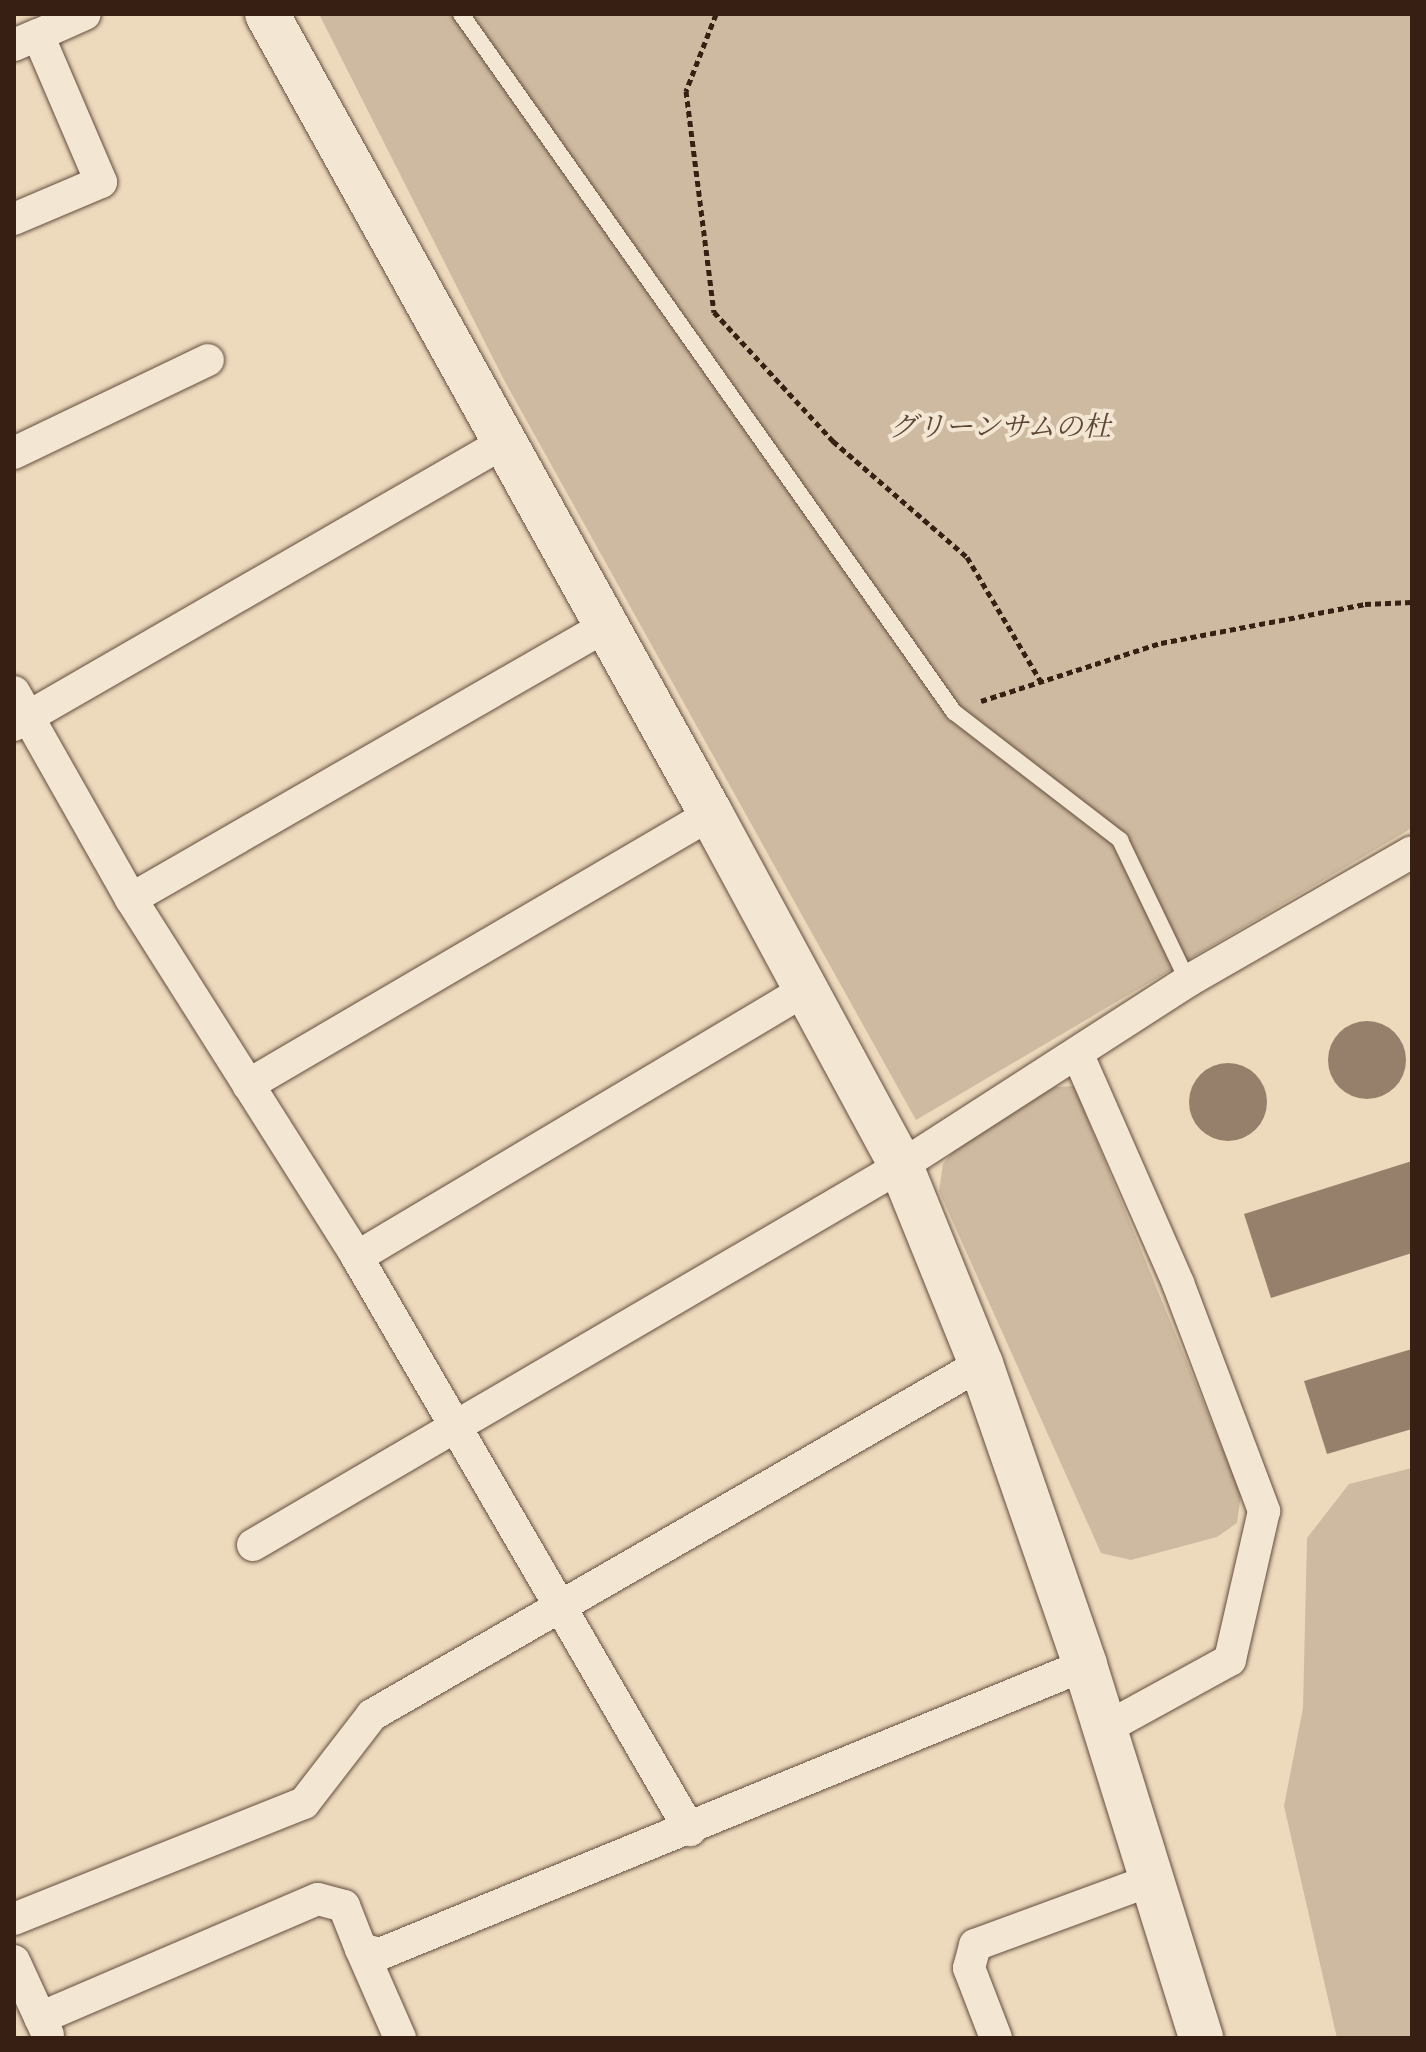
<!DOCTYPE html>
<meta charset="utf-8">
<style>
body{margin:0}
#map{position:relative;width:1426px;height:2052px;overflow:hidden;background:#eddabd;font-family:"Gentium Book Plus","Noto Serif JP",serif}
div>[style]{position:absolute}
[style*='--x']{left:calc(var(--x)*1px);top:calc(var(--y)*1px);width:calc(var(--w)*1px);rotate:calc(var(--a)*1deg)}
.green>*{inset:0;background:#cebaa0}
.building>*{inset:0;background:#96806b}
.round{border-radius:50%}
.path>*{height:5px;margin-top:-2.5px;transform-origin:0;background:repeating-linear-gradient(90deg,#371f13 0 6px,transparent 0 10px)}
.roads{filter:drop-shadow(0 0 2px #644e3e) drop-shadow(0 0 2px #644e3e)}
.lane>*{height:16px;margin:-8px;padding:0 8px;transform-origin:8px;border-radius:8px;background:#f3e7d4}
.street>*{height:32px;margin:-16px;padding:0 16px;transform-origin:16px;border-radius:16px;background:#f3e7d4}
.secondary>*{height:44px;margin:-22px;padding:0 22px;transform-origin:22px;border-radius:22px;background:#f3e7d4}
span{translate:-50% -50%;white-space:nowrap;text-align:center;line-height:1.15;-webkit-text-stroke:8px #f3e7d4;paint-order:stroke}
.park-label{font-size:28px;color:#5d4636;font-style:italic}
.frame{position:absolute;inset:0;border:16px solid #371f13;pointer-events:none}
</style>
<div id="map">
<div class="green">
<i style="clip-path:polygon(319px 14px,1412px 14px,1412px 828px,916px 1120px,504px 380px)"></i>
<i style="clip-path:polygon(1074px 1086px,1241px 1494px,1237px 1523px,1217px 1537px,1131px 1560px,1101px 1553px,939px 1191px,943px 1164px,955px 1149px,1054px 1087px)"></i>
<i style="clip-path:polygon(1412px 1468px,1412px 2038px,1337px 2038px,1284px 1806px,1303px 1708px,1307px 1538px,1349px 1484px)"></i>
</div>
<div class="building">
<i class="round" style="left:1328px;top:1021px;width:78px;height:78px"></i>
<i class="round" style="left:1189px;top:1063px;width:78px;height:78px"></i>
<i style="clip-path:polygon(1412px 1161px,1412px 1253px,1271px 1298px,1244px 1214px)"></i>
<i style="clip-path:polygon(1412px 1349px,1412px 1429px,1327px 1454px,1304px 1381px)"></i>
</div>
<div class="path">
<i style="--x:716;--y:14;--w:83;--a:111.3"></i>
<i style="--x:686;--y:91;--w:223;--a:82.8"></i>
<i style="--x:714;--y:312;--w:176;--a:47.3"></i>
<i style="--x:833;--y:441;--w:177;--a:40.9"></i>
<i style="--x:967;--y:557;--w:143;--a:59.3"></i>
<i style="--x:981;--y:701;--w:189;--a:-17.9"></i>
<i style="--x:1161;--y:643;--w:208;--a:-10.8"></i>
<i style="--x:1365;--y:604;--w:47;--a:-2.4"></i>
</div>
<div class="roads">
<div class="lane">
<i style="--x:461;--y:14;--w:855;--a:54.77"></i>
<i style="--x:954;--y:712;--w:210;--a:37.6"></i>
<i style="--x:1120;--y:840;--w:157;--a:64.3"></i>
</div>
<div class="street">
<i style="--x:38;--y:35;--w:51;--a:-24.1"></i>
<i style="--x:14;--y:45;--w:26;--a:-23"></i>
<i style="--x:38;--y:35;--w:160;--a:66.8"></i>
<i style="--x:101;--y:182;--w:95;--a:157"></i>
<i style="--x:14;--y:453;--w:215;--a:-25.6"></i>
<i style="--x:14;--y:692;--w:238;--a:60.5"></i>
<i style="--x:131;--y:899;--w:423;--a:57.7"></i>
<i style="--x:357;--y:1257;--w:663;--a:59.84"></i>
<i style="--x:14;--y:725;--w:564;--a:-29.97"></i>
<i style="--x:131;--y:899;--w:548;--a:-29.89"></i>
<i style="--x:1078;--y:1055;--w:249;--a:66.3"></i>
<i style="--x:1178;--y:1283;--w:244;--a:69.3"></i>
<i style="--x:1264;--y:1511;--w:153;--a:102.9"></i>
<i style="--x:1230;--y:1660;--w:141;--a:151.3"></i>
<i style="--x:248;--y:1085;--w:536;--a:-30.34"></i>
<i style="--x:357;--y:1257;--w:522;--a:-30.79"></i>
<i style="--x:253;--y:1545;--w:751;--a:-30.32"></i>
<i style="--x:901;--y:1166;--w:341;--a:-32.8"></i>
<i style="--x:1188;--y:981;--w:258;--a:-29.9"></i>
<i style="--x:14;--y:1919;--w:312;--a:-21.8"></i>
<i style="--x:304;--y:1803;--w:111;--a:-52.3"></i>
<i style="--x:372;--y:1715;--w:703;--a:-29.96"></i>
<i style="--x:361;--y:1949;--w:97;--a:66.3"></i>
<i style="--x:14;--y:1961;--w:81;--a:65.3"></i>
<i style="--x:40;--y:2018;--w:302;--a:-23.2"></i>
<i style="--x:318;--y:1899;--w:27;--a:15"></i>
<i style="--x:344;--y:1906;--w:46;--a:68.4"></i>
<i style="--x:361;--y:1949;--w:20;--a:15"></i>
<i style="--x:380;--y:1954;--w:762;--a:-22.29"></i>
<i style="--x:996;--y:2038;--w:75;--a:-111.1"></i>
<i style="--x:969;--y:1968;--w:24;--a:-75"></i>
<i style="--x:975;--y:1945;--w:191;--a:-20.2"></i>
</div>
<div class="secondary">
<i style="--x:267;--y:14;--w:915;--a:60.97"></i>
<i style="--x:711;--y:814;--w:400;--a:61.6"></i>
<i style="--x:901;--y:1166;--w:214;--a:68"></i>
<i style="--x:981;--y:1364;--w:318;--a:70.9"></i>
<i style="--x:1085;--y:1665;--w:391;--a:72.7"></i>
</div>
</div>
<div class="park-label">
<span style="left:1000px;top:426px">グリーンサムの杜</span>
</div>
<div class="frame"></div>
</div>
